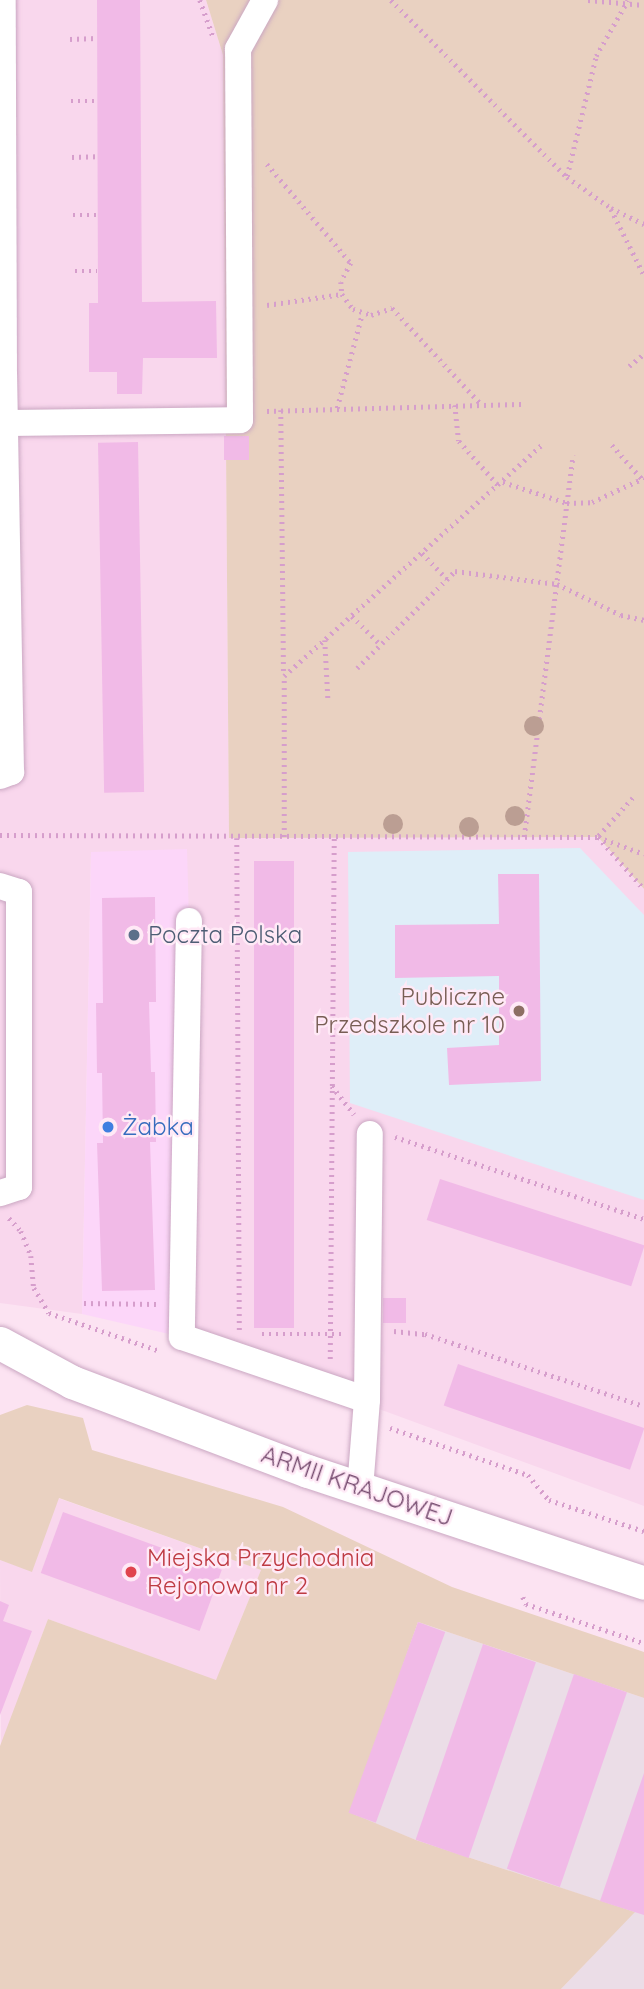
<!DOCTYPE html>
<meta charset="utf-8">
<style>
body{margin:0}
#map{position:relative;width:644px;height:1989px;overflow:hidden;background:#fce3f2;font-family:Quicksand,sans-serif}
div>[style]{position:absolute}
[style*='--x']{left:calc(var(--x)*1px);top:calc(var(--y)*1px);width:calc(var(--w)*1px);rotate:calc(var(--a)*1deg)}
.residential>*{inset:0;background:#f9d7ed}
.commercial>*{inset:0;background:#fcd6f9}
.industrial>*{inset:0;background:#ebdde7}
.education>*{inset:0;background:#dfeef8}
.green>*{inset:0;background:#e9d1c1}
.building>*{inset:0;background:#f1bae7;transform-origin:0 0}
.path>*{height:4.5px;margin-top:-2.25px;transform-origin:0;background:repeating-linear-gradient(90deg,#d69ecc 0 2px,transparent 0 7px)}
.roads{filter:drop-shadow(0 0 2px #caa7c2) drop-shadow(0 0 2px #caa7c2)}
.minor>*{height:26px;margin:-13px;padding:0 13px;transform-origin:13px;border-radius:13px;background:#fff}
.tertiary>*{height:33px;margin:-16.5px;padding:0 16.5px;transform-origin:16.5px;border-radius:16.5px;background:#fff}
.trees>*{width:20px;height:20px;margin:-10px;border-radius:50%;background:#bb9e93}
.dots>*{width:19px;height:19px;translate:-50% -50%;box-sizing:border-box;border:4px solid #ffe9f6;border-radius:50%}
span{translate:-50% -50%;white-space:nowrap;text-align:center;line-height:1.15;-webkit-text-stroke:5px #ffe9f6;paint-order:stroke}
.service-label{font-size:24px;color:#4e5e75}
.left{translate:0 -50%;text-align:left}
.education-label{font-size:24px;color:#785e54}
.right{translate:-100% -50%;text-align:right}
.shop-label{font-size:24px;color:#366cbe}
.street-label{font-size:24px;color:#74496d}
.health-label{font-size:24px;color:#be3a42}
</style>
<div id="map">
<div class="residential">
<i style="clip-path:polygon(0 0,206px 0,223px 55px,229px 837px,598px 837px,644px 889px,644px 1506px,182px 1337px,91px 852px,82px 1314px,0 1303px)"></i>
<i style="clip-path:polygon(58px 1498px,261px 1570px,216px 1681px,48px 1619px,1px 1746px,0 1560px,32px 1571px)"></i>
</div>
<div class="commercial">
<i style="clip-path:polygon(187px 849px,189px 921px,182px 1337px,82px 1314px,91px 852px)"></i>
</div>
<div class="industrial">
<i style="clip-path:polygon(418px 1622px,644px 1698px,644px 1989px,561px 1989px,634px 1912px,416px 1840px,351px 1814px)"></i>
</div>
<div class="education">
<i style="clip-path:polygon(580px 848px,644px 915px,644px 1200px,350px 1103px,348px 852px)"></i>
</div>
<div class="green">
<i style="clip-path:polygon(206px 0,644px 0,644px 889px,598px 837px,229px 838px,223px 55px)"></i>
<i style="clip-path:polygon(27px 1405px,83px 1418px,92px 1450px,283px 1507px,452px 1587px,644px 1652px,644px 1698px,418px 1622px,351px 1813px,416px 1840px,635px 1912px,561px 1989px,0 1989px,0 1746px,48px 1619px,216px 1680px,261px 1570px,59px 1498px,32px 1572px,0 1560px,0 1415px)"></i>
</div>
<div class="building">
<i style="clip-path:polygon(97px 0,140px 0,142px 302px,216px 301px,217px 358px,143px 358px,142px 394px,117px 394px,117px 372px,89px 372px,89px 303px,98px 303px)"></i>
<i style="left:224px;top:436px;width:25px;height:24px"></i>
<i style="left:138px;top:442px;width:350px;height:40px;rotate:89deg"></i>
<i style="left:254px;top:861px;width:40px;height:467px"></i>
<i style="clip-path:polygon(498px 874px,539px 874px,541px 1081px,449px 1085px,447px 1048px,499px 1045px,499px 976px,395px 978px,395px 925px,499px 924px)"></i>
<i style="clip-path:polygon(155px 897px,156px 1002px,149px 1002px,151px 1072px,155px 1072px,156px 1142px,150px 1142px,155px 1290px,102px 1291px,97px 1143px,103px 1143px,102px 1073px,97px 1073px,96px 1003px,103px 1003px,102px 898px)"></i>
<i style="left:440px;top:1179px;width:215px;height:43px;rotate:18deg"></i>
<i style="left:383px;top:1298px;width:23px;height:25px"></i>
<i style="left:458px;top:1364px;width:197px;height:44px;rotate:19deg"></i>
<i style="left:63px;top:1512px;width:169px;height:65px;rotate:20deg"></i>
<i style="clip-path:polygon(0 1601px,9px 1605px,3px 1621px,32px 1631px,0 1715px)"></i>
<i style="left:418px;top:1622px;width:29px;height:203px;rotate:20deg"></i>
<i style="left:483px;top:1644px;width:56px;height:207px;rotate:19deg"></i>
<i style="left:574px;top:1674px;width:56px;height:206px;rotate:19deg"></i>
<i style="clip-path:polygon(644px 1773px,644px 1915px,600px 1901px)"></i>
</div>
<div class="path">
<i style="--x:200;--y:0;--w:41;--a:70.3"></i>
<i style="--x:391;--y:0;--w:250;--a:45.2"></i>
<i style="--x:567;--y:177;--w:54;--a:35.2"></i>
<i style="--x:611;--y:208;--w:37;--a:26"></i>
<i style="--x:588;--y:0;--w:56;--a:5.1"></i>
<i style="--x:70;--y:39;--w:27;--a:-2"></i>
<i style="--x:71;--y:101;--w:26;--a:0"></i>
<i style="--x:72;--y:157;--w:25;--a:-2"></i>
<i style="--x:267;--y:164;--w:130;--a:49.7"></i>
<i style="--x:351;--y:263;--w:21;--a:118"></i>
<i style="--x:341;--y:282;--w:12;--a:85"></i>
<i style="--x:342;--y:294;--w:19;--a:54"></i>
<i style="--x:353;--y:309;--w:19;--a:18"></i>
<i style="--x:371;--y:315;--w:22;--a:-18"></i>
<i style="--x:392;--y:308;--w:131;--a:47.2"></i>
<i style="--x:567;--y:176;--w:123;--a:-76.4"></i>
<i style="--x:596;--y:56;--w:64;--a:-60.3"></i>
<i style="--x:611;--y:209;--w:74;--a:63.4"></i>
<i style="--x:73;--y:215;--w:24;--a:0"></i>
<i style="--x:75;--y:271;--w:22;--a:0"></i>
<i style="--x:267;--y:305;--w:76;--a:-8.3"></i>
<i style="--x:629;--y:366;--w:19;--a:-39"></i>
<i style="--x:455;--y:405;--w:36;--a:84"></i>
<i style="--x:459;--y:441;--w:60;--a:48.4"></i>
<i style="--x:337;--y:408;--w:97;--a:-75.1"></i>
<i style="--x:281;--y:410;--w:265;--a:89.4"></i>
<i style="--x:267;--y:411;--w:255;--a:-1.6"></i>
<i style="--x:612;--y:445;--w:47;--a:48.5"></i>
<i style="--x:503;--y:482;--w:67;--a:18.2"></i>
<i style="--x:567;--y:503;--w:25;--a:-2"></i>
<i style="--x:592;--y:502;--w:57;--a:-24.8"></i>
<i style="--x:422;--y:553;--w:36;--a:46"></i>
<i style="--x:352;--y:616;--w:41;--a:45"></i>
<i style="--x:325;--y:640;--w:58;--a:87"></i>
<i style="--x:357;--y:668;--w:138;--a:-44.7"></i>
<i style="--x:455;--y:571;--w:103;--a:7.3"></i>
<i style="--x:557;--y:584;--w:71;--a:25.8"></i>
<i style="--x:621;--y:615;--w:24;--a:12"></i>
<i style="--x:633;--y:798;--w:52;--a:131.9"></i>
<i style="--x:598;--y:837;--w:49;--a:20.3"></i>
<i style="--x:0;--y:835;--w:598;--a:0.19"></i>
<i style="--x:598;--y:837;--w:69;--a:48.5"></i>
<i style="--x:284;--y:837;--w:161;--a:-90"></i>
<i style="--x:284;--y:676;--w:349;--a:-41.9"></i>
<i style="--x:524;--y:837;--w:385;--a:-82.7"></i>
<i style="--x:237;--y:838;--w:492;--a:89.7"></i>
<i style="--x:332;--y:1086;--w:36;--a:52"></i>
<i style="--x:395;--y:1137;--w:262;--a:18.2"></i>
<i style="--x:9;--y:1218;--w:18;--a:47"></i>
<i style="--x:21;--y:1231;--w:27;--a:68"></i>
<i style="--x:31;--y:1256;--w:32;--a:85"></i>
<i style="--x:34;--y:1288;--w:29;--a:59"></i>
<i style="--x:49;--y:1313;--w:117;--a:18.9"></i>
<i style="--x:84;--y:1303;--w:72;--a:0.8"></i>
<i style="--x:394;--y:1331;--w:31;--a:6"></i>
<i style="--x:425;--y:1334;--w:231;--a:18.2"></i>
<i style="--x:262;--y:1334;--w:79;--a:0"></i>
<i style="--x:330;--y:1359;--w:522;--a:-89.56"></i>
<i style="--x:390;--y:1428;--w:146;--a:18.8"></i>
<i style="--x:528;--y:1475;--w:33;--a:50"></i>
<i style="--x:549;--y:1500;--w:100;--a:18.1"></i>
<i style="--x:523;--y:1597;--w:8;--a:67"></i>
<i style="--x:526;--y:1604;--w:124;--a:18.3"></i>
</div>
<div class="roads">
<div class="minor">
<i style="--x:0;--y:423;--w:240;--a:-0.7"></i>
<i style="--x:240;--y:420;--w:371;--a:-90.3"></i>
<i style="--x:238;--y:49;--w:56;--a:-61.1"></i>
<i style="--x:0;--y:776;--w:12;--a:-20"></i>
<i style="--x:11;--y:772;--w:397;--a:-91"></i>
<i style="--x:4;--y:375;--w:375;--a:-90.2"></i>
<i style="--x:0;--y:886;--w:20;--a:18"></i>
<i style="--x:19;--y:892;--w:295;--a:90"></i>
<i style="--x:19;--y:1187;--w:20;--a:162"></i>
<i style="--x:189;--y:921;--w:416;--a:91"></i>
<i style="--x:182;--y:1337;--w:195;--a:18.8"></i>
<i style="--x:367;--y:1400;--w:88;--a:94.5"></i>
<i style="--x:367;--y:1400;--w:266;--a:-89.4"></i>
</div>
<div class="tertiary">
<i style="--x:0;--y:1343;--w:82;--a:28.4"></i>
<i style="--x:72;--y:1382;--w:252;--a:20.7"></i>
<i style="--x:308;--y:1471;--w:354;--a:18.4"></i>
</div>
</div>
<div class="trees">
<i style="left:534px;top:726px"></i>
<i style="left:515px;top:816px"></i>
<i style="left:393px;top:824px"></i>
<i style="left:469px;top:827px"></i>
</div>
<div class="dots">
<i style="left:134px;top:935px;background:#5c6f8a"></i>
<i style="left:519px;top:1011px;background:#8d6e63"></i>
<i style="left:108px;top:1127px;background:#3f7fe0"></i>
<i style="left:131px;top:1572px;background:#e0444e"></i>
</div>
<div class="service-label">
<span class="left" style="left:148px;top:935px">Poczta Polska</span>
</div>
<div class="education-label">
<span class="right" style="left:505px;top:1011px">Publiczne<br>Przedszkole nr 10</span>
</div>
<div class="shop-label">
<span class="left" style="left:122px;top:1127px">Żabka</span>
</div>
<div class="street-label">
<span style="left:357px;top:1486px;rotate:19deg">ARMII KRAJOWEJ</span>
</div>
<div class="health-label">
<span class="left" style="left:147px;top:1572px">Miejska Przychodnia<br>Rejonowa nr 2</span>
</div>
</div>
